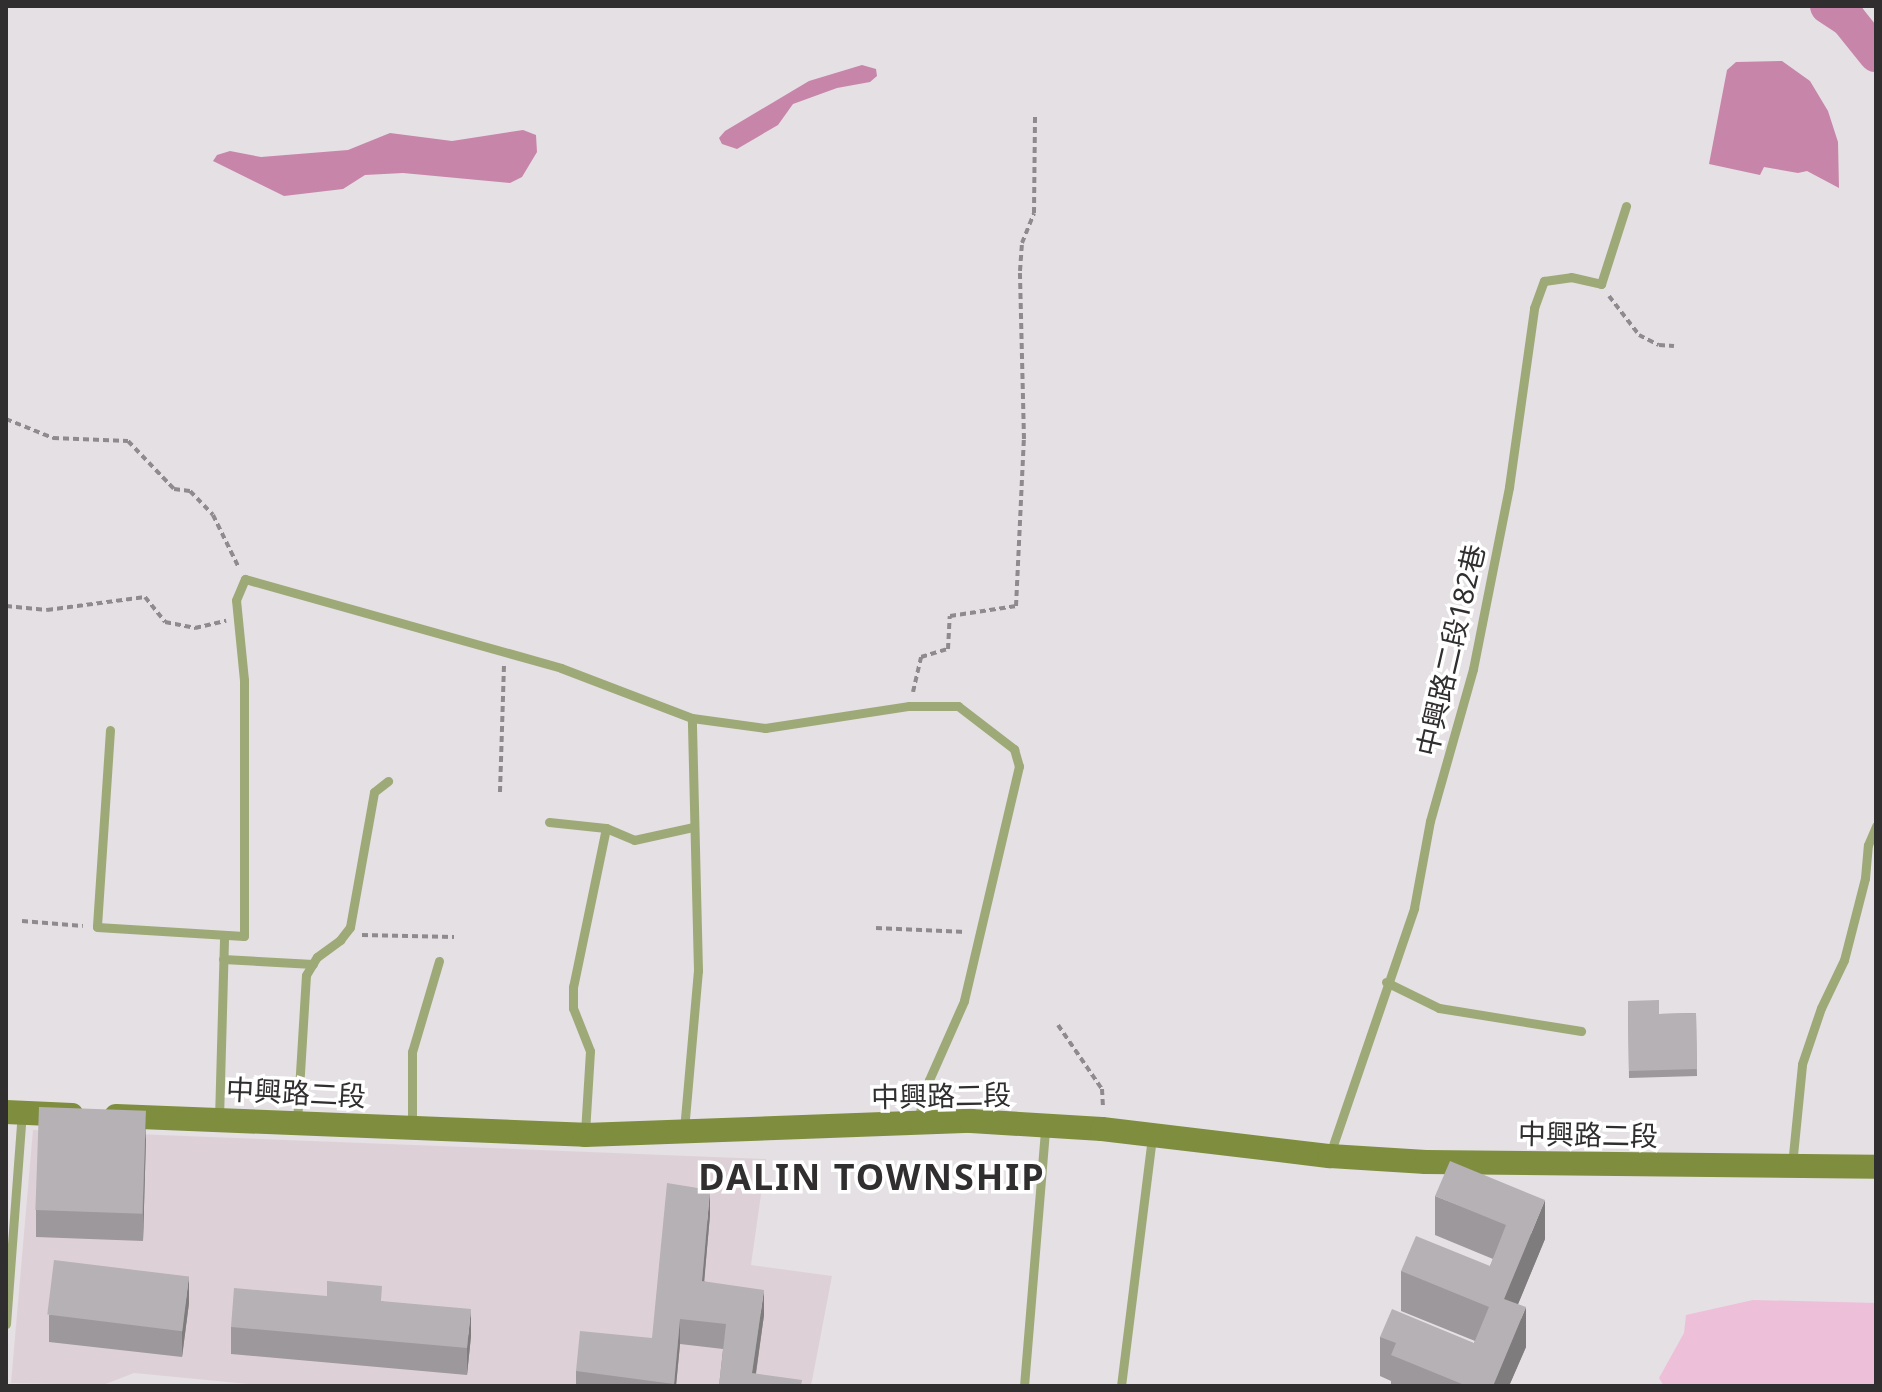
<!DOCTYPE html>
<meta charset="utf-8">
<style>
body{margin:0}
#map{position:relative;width:1882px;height:1392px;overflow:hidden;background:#e5e0e3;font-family:"Noto Sans","Noto Sans TC",sans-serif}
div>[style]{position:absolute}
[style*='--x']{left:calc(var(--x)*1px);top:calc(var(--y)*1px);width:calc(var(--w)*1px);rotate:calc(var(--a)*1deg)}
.built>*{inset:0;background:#ddd1d7}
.green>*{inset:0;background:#eebfd8}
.water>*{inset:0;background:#c885aa}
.river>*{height:36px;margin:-18px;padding:0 18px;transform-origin:18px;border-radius:18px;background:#c885aa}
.path>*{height:4px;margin-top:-2px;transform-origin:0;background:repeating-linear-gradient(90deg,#8e8a8d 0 6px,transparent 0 10px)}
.lane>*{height:9px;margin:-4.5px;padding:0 4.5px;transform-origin:4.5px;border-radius:4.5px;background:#9ea978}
.secondary>*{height:24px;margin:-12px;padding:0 12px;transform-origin:12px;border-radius:12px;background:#7e8d3e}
.wall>*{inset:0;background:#9d989b}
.shaded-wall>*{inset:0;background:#7f7c7e}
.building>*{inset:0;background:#b6b1b4;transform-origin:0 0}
span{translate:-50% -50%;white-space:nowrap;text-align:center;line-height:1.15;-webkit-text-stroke:7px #fff;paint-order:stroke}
.street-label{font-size:28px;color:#302e2f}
.district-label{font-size:36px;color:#302e2f;font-weight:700;letter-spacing:2px}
.frame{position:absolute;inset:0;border:8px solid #302e2f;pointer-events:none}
</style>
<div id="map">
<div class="built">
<i style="clip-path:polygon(33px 1130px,766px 1159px,751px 1265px,832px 1276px,811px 1386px,268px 1386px,134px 1373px,103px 1385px,11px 1383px)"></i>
</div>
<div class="green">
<i style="clip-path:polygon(1753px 1300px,1876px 1303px,1876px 1386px,1664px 1386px,1659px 1378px,1684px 1333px,1686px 1315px)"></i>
</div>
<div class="water">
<i style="clip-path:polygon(1782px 61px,1810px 81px,1828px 111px,1838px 142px,1839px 188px,1807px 171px,1798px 173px,1764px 167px,1760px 175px,1709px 164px,1727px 70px,1736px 62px)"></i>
<i style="clip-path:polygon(862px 65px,876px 69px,877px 76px,870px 82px,837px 88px,793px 104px,778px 125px,737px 149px,722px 144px,719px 138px,725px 131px,809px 81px)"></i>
<i style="clip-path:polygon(523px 130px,536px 135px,537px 152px,522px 177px,510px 183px,403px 173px,365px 175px,343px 189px,284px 196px,213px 161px,217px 155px,230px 151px,261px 157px,348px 150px,390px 133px,452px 141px)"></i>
</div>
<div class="river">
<i style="--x:1828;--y:6;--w:24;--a:33"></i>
<i style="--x:1848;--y:19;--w:45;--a:51.3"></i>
</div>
<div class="path">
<i style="--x:1609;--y:296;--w:49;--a:52.4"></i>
<i style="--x:1639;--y:335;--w:22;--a:27"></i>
<i style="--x:1659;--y:345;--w:15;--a:4"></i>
<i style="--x:6;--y:419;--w:51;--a:22"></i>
<i style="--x:53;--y:438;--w:75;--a:2.3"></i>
<i style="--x:128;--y:441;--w:66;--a:46.2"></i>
<i style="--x:174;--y:489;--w:16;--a:7"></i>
<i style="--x:190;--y:491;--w:33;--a:46"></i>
<i style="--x:213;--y:515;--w:57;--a:63.9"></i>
<i style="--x:6;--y:606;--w:41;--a:5.6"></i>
<i style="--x:47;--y:610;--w:99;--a:-7.6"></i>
<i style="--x:145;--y:597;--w:32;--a:51"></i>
<i style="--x:165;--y:622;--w:31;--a:11"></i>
<i style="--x:195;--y:628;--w:32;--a:-13"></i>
<i style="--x:913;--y:692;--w:36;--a:-77"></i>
<i style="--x:921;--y:657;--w:28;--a:-17"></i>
<i style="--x:948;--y:649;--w:33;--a:-87"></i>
<i style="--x:950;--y:616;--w:67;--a:-8.6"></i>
<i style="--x:1016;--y:606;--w:167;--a:-87.3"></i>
<i style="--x:1024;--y:439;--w:168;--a:-91.4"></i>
<i style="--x:1020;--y:271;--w:28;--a:-86"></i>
<i style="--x:1022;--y:243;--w:32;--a:-68"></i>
<i style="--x:1034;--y:213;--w:98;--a:-89.4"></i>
<i style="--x:500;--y:792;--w:127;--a:-88.2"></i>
<i style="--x:22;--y:921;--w:61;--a:4.7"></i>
<i style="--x:876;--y:928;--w:90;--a:2.5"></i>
<i style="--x:362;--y:935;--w:92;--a:1.2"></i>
<i style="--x:1058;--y:1025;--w:78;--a:55.5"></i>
<i style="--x:1102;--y:1089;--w:20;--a:87"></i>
</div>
<div class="lane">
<i style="--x:110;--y:730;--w:197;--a:93.8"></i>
<i style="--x:97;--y:927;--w:147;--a:3.5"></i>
<i style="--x:244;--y:936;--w:256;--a:-90"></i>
<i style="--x:244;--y:680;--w:80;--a:-95.7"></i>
<i style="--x:236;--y:600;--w:23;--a:-67"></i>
<i style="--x:245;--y:579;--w:328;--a:15.7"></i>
<i style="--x:561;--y:668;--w:140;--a:20.9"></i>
<i style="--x:692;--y:718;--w:74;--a:7.8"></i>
<i style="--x:765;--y:728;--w:146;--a:-8.7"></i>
<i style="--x:909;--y:706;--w:49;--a:0"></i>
<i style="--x:958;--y:706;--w:71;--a:37.5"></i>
<i style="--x:1014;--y:749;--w:18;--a:74"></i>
<i style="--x:1019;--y:766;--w:241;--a:103.2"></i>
<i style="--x:964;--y:1001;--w:86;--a:113.9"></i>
<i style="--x:929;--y:1080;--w:44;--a:105.9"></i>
<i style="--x:549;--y:822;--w:57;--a:6"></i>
<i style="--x:606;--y:828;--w:162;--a:101.7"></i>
<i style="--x:573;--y:987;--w:21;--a:90"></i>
<i style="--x:573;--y:1008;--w:46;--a:68.4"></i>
<i style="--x:590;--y:1051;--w:82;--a:93.5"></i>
<i style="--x:606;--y:828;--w:30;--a:23"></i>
<i style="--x:634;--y:840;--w:60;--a:-12.4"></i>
<i style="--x:223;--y:959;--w:90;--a:3.2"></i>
<i style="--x:1386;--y:982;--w:59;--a:26.1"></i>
<i style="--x:1439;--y:1008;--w:144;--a:9.2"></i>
<i style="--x:219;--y:1119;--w:183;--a:-88.4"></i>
<i style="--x:297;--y:1122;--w:147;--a:-86.5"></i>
<i style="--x:306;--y:975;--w:21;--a:-59"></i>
<i style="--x:317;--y:957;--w:29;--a:-36"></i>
<i style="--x:340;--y:940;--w:16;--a:-52"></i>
<i style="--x:350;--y:927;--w:137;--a:-79.9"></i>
<i style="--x:374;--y:792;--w:18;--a:-38"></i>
<i style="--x:412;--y:1126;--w:74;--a:-90"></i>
<i style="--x:412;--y:1052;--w:95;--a:-73.5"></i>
<i style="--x:684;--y:1130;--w:160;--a:-85"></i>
<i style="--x:698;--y:971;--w:253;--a:-91.4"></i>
<i style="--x:1330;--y:1154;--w:260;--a:-71.1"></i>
<i style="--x:1414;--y:908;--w:88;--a:-79.6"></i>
<i style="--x:1430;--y:821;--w:158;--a:-74.2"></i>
<i style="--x:1473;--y:669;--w:186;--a:-78.8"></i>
<i style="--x:1509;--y:487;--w:181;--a:-82"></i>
<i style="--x:1534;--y:308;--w:29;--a:-70"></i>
<i style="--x:1544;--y:281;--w:27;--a:-8"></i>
<i style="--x:1571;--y:277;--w:31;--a:13"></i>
<i style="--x:1601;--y:284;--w:82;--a:-72.2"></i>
<i style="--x:1792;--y:1165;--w:101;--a:-84.3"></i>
<i style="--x:1802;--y:1064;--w:59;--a:-71.3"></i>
<i style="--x:1821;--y:1008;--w:53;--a:-64.4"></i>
<i style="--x:1844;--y:960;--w:85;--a:-75.6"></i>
<i style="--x:1865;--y:878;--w:33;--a:-85"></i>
<i style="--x:1868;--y:845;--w:21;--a:-67"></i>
<i style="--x:6;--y:1324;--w:212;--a:-85.7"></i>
<i style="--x:1024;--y:1386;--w:259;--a:-85.3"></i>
<i style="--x:1121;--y:1386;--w:251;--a:-82.9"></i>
</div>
<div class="secondary">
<i style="--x:6;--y:1112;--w:66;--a:2.6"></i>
<i style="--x:116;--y:1116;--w:469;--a:2.3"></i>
<i style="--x:585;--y:1135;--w:386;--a:-2.1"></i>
<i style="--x:971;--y:1121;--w:131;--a:3.5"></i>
<i style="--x:1102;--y:1129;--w:230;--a:6.8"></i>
<i style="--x:1330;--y:1156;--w:96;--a:3.6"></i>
<i style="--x:1426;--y:1162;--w:450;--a:0.6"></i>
</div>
<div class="wall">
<i style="clip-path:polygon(1628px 1001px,1659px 1014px,1696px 1013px,1697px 1076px,1629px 1078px)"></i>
<i style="clip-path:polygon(146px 1138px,143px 1241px,36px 1237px,36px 1210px)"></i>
<i style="clip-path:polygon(1435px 1196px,1545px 1239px,1518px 1304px,1526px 1347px,1509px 1386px,1391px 1386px,1391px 1381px,1380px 1376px,1380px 1337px,1474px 1343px,1475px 1341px,1401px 1311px,1401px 1271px,1490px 1266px,1493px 1259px,1435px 1235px)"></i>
<i style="clip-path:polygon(710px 1215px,704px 1281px,764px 1315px,756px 1374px,802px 1386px,719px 1386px,723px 1349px,680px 1344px,676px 1386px,576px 1386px,576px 1371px,652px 1338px)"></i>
<i style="clip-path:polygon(382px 1301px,471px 1336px,467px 1375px,231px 1354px,231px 1327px)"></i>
<i style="clip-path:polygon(189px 1303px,182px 1357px,49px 1342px,49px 1315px)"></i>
</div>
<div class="shaded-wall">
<i style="clip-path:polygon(146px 1111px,146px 1138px,143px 1241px,143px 1214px)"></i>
<i style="clip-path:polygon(710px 1190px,710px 1215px,702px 1307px,702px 1281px)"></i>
<i style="clip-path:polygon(1545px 1200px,1545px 1239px,1504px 1338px,1504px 1299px)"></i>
<i style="clip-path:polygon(189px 1276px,189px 1303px,182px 1357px,182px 1330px)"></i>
<i style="clip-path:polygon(764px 1290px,764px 1315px,754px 1386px,752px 1373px)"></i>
<i style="clip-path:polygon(1526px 1307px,1526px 1347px,1509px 1386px,1493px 1386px)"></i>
<i style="clip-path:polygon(471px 1309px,471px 1336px,467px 1375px,467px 1348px)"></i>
<i style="clip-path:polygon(680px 1319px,680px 1344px,676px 1386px,674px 1386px)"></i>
</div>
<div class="building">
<i style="clip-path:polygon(1659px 1000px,1659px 1014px,1696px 1013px,1697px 1069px,1629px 1071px,1628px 1001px)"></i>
<i style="left:39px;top:1107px;width:107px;height:103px;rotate:2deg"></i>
<i style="clip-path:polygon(1450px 1161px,1545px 1200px,1504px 1299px,1526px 1307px,1493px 1386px,1467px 1386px,1391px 1355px,1396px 1343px,1380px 1337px,1392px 1309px,1474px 1343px,1489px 1307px,1401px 1271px,1416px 1236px,1490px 1266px,1506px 1225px,1435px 1196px)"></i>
<i style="clip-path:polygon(667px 1183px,710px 1190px,702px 1281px,764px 1290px,752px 1373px,802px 1380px,801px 1386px,719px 1386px,726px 1324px,680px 1319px,674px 1384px,576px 1371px,580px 1331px,652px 1338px)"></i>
<i style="left:54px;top:1260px;width:136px;height:55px;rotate:7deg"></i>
<i style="clip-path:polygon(327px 1281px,382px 1286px,381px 1301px,471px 1309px,467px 1348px,231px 1327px,234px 1288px,327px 1296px)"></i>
</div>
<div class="street-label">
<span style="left:1450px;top:650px;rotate:-77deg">中興路二段182巷</span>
<span style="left:296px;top:1092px;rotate:3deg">中興路二段</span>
<span style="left:941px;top:1095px;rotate:-1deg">中興路二段</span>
<span style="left:1588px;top:1134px;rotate:1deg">中興路二段</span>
</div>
<div class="district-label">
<span style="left:872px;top:1177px">DALIN TOWNSHIP</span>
</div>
<div class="frame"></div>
</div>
